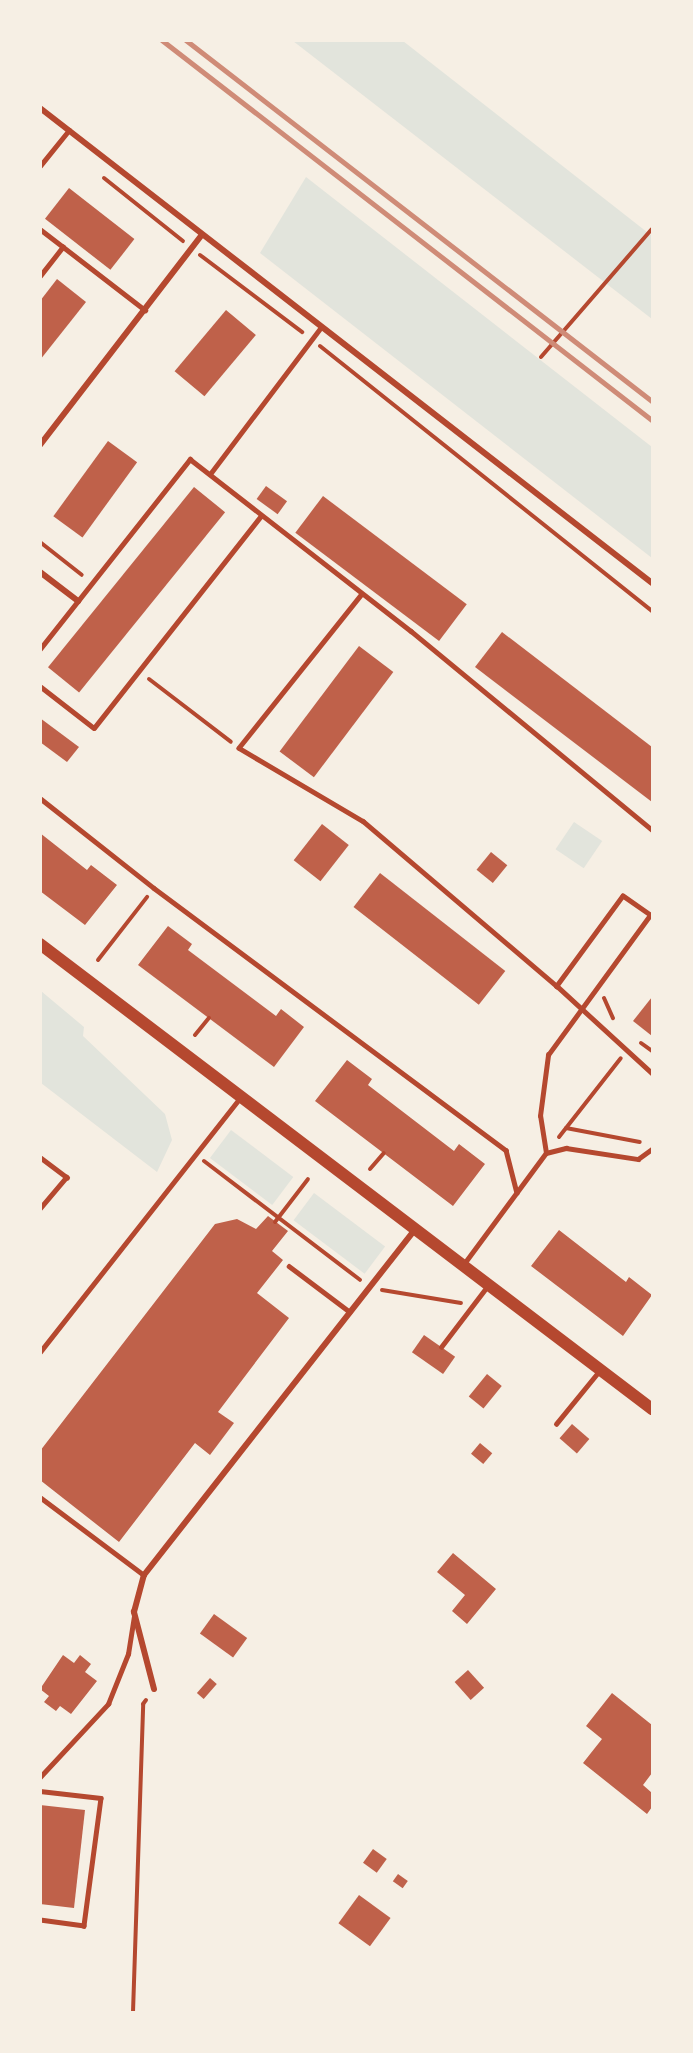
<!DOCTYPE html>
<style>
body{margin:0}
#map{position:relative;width:693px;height:2053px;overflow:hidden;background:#f6efe4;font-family:Ubuntu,sans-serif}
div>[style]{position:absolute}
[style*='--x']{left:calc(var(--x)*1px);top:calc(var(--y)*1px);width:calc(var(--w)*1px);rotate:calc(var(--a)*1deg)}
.green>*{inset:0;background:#e2e4dc;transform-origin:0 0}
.building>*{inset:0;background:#bf614a;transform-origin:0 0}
.path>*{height:4px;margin:-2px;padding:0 2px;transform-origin:2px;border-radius:2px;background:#b5482f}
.service>*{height:4.5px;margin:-2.25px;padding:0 2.25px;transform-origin:2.25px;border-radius:2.25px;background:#b5482f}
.minor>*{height:6px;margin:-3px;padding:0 3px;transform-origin:3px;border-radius:3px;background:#b5482f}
.secondary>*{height:12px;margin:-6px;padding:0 6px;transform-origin:6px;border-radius:6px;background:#b5482f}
.rail>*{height:4.5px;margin:-2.25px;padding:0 2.25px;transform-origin:2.25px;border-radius:2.25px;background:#cf8b77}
span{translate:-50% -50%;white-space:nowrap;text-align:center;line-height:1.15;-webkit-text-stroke:5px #f6efe4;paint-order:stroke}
.frame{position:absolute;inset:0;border:42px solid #f6efe4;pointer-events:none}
</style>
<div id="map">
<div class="green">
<i style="clip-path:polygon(293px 41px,403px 41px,652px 236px,652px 319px)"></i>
<i style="clip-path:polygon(306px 177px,652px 447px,652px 558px,260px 253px)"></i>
<i style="left:574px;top:822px;width:34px;height:33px;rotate:34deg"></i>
<i style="clip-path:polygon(41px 991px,84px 1027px,83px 1036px,165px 1114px,172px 1140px,157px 1172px,41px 1083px)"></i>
<i style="left:231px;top:1130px;width:78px;height:35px;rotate:37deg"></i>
<i style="left:314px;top:1193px;width:89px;height:34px;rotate:37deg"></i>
</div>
<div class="building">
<i style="left:69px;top:188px;width:83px;height:39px;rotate:38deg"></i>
<i style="clip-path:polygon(57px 279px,86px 302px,40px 360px,40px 301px)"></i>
<i style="left:226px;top:310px;width:39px;height:80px;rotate:40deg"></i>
<i style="left:108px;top:441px;width:36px;height:93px;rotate:36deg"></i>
<i style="left:266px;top:486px;width:26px;height:16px;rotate:36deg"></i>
<i style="left:194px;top:487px;width:40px;height:232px;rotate:39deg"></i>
<i style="left:323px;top:496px;width:180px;height:46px;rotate:37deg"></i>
<i style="clip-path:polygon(502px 632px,652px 747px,652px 802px,475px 667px)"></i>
<i style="left:359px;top:646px;width:43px;height:132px;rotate:37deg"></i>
<i style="clip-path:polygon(40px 718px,79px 747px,67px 762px,40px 742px)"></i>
<i style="left:322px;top:824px;width:34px;height:46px;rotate:38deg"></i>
<i style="clip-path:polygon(40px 833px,87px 870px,91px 865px,117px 885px,85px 925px,40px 891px)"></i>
<i style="left:491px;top:852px;width:21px;height:23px;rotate:39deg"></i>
<i style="left:380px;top:873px;width:159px;height:43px;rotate:38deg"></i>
<i style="clip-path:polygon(168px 926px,192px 944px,188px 950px,276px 1016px,281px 1009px,304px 1027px,274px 1067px,138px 965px)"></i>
<i style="clip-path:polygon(652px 997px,652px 1036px,633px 1021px)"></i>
<i style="clip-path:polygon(347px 1060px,372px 1079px,368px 1085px,454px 1151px,459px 1144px,485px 1164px,453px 1206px,315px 1101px)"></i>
<i style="clip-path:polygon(268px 1216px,288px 1231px,272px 1251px,283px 1260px,257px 1293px,289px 1318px,218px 1412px,234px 1423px,210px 1455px,195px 1443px,119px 1542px,40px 1480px,40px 1451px,215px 1224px,237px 1219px,256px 1229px)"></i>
<i style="clip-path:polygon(559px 1230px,626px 1282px,629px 1277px,652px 1295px,623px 1336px,531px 1266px)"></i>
<i style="left:424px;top:1335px;width:38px;height:21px;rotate:35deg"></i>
<i style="left:487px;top:1374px;width:19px;height:29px;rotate:39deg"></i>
<i style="left:572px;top:1424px;width:23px;height:19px;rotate:41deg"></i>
<i style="left:480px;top:1443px;width:16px;height:14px;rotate:40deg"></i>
<i style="clip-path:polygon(453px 1553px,496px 1589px,467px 1624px,452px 1611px,465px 1595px,437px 1572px)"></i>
<i style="left:214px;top:1614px;width:41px;height:24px;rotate:36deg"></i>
<i style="clip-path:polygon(63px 1655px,74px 1663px,80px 1655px,91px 1664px,85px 1672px,97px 1681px,71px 1714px,60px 1706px,56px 1711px,44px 1702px,49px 1696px,40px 1689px)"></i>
<i style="left:468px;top:1670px;width:24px;height:18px;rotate:48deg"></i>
<i style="left:210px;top:1678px;width:9px;height:20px;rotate:41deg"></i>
<i style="clip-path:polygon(612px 1693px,652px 1725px,652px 1773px,643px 1785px,652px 1793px,652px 1807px,647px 1814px,583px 1763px,602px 1739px,586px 1726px)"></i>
<i style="clip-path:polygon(40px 1805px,85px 1810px,74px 1908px,40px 1904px)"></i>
<i style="left:373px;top:1849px;width:17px;height:17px;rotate:36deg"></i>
<i style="left:398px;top:1874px;width:12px;height:9px;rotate:35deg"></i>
<i style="left:359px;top:1895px;width:39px;height:35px;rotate:36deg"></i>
</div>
<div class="path">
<i style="--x:104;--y:178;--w:101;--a:38.6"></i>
<i style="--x:200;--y:255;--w:128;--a:37"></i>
<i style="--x:320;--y:346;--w:425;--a:38.6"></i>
<i style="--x:541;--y:357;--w:169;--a:-49.1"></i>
<i style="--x:40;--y:542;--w:53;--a:38.2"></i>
<i style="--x:149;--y:679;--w:103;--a:37.5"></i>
<i style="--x:98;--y:960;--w:80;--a:-52.1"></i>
<i style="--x:604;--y:998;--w:22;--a:66"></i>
<i style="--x:195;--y:1035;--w:22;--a:-51"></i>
<i style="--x:641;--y:1043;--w:14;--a:36"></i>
<i style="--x:566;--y:1128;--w:75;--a:10.7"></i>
<i style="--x:559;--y:1137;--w:100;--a:-51.9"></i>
<i style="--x:204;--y:1161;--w:196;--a:37.3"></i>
<i style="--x:370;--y:1169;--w:21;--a:-49"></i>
<i style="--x:275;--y:1222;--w:54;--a:-52.5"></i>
<i style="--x:382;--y:1290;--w:80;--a:9.3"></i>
<i style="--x:133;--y:2012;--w:308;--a:-88.1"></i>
<i style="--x:143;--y:1704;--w:5;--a:-53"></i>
</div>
<div class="service">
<i style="--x:40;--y:166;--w:46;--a:-51.1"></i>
<i style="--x:40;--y:229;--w:133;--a:37.6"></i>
<i style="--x:40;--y:276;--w:37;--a:-52"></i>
<i style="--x:210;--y:474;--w:184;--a:-52.9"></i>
<i style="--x:362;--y:594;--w:197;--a:128.6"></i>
<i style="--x:239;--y:748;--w:144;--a:30.5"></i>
<i style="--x:363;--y:821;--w:255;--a:40.4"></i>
<i style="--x:557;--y:986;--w:129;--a:42.5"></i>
<i style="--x:40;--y:649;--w:242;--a:-51.7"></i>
<i style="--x:190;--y:459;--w:280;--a:37.9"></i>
<i style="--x:411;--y:631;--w:313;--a:39.5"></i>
<i style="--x:40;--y:686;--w:68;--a:37.9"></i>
<i style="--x:94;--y:728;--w:270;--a:-51.8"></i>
<i style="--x:40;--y:798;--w:145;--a:38.3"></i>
<i style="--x:154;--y:888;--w:439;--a:36.7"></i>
<i style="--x:506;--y:1150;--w:44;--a:75.7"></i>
<i style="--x:546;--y:1153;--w:37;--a:-99"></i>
<i style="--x:540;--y:1116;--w:62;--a:-82.5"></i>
<i style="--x:548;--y:1055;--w:173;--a:-53.9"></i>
<i style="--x:650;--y:915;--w:33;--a:-145"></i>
<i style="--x:623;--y:896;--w:112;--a:126.3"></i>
<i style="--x:40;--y:1157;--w:34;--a:37"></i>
<i style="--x:67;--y:1177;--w:42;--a:130.2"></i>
<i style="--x:463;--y:1265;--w:139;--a:-53.5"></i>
<i style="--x:546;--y:1153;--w:21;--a:-14"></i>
<i style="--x:566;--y:1148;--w:73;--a:8.7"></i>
<i style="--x:638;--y:1159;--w:17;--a:-36"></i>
<i style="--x:289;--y:1266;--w:76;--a:37"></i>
<i style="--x:441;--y:1347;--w:79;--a:-52.7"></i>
<i style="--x:40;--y:1352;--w:323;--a:-51.8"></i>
<i style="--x:556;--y:1424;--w:70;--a:-50.8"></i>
<i style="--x:40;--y:1497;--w:130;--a:36.9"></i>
<i style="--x:40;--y:1777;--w:100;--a:-47"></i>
<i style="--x:108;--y:1704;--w:54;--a:-68.2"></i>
<i style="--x:128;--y:1654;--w:39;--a:-81"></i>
<i style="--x:40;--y:1791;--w:61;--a:6.5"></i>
<i style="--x:101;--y:1798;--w:129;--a:97.6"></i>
<i style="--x:84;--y:1926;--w:44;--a:-172.2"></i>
</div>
<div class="minor">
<i style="--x:40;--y:108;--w:775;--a:37.82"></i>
<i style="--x:40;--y:445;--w:265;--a:-52.4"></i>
<i style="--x:40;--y:572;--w:48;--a:37.3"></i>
<i style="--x:154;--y:1689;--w:80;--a:-104.6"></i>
<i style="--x:134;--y:1612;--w:38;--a:-75"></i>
<i style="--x:144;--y:1575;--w:439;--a:-51.9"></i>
</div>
<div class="secondary">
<i style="--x:40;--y:944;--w:769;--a:37.23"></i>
</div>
<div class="rail">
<i style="--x:162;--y:40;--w:620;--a:37.79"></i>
<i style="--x:186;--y:40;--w:589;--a:37.76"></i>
</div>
<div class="frame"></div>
</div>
